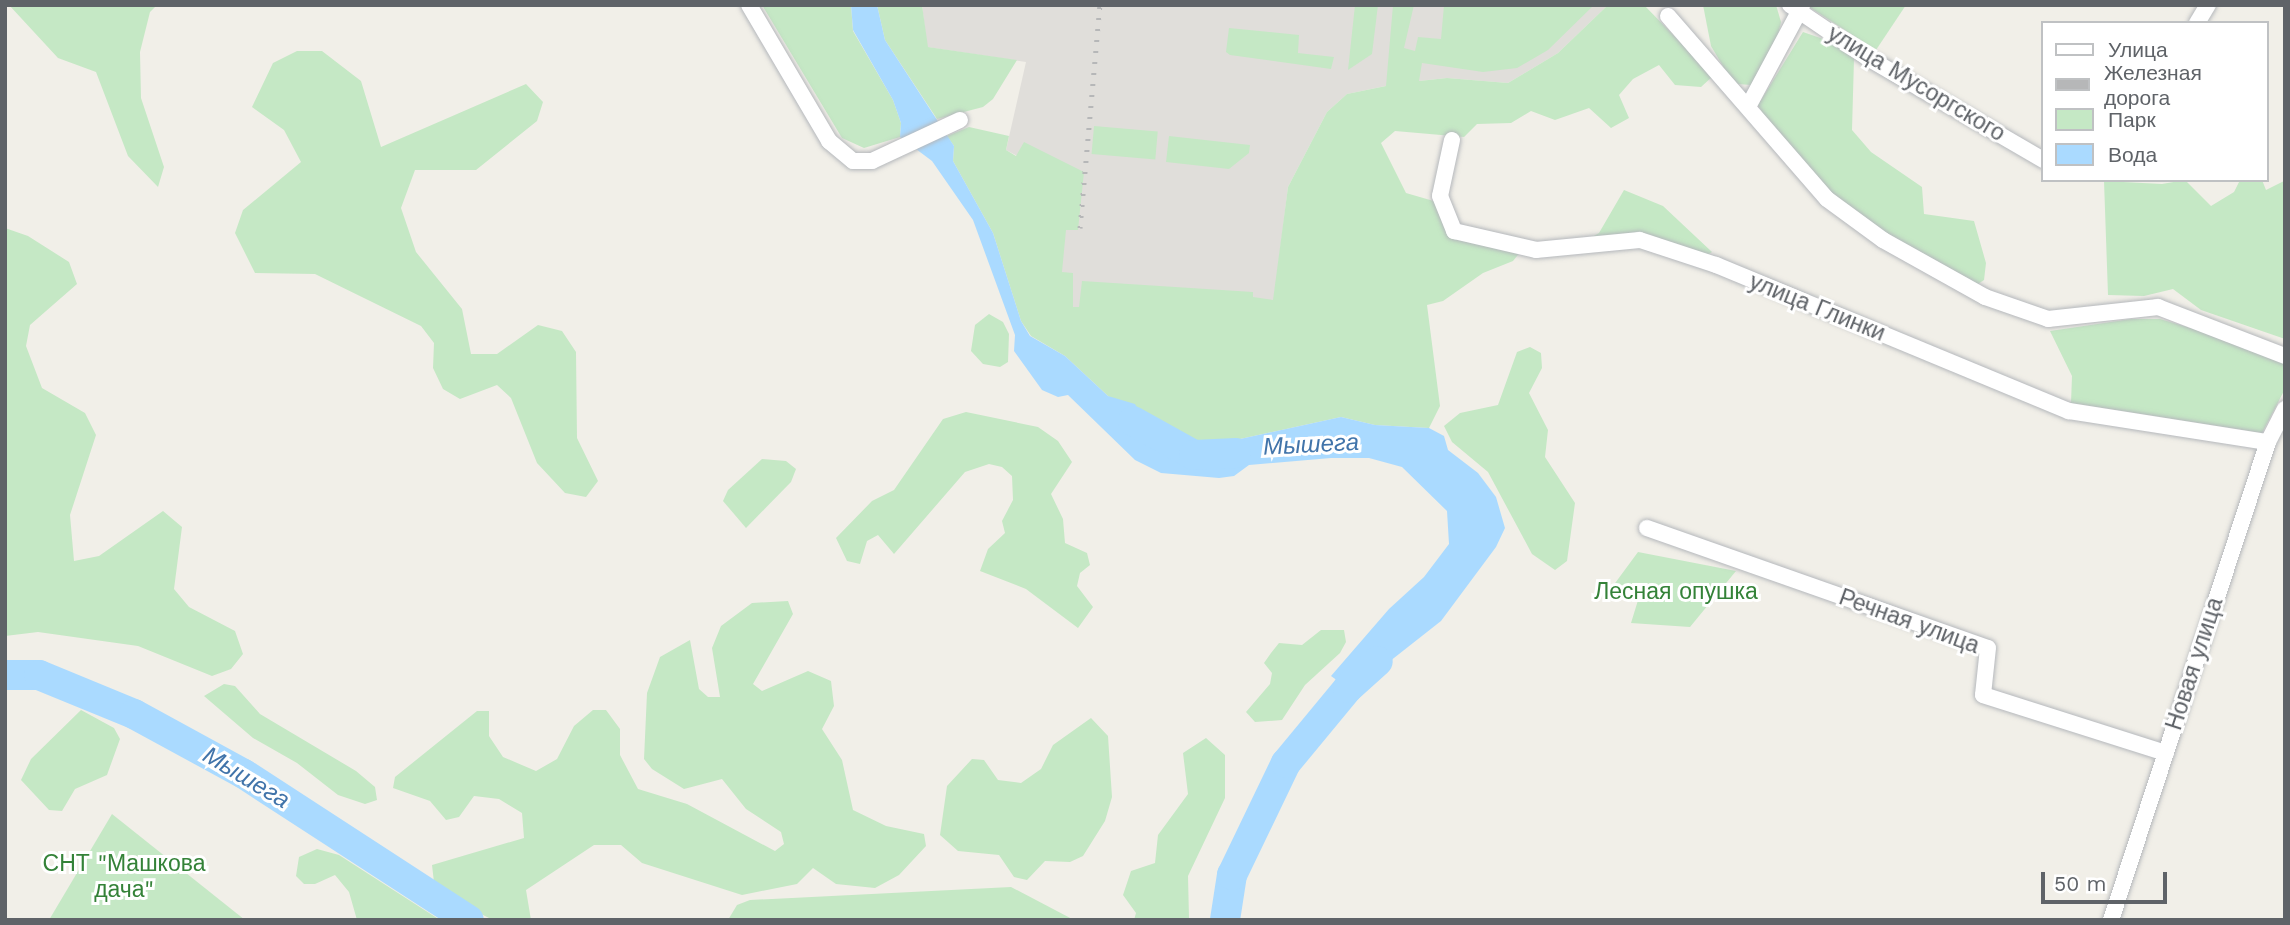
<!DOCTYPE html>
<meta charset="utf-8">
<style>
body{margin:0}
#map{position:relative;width:2290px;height:925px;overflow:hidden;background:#f1efe8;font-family:"Work Sans",sans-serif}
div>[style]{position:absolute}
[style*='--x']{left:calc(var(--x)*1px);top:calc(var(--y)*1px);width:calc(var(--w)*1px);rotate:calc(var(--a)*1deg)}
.industrial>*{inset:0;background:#e0deda}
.green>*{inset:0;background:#c5e8c5;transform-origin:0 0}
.water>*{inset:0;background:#aadaff}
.river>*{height:30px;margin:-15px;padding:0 15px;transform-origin:15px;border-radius:15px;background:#aadaff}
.roads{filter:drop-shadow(0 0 2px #b5b8bc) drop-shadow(0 0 2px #b5b8bc)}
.street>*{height:16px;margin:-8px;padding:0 8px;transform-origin:8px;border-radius:8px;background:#fff}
.rail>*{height:5px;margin-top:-2.5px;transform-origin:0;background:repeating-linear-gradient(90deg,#b6b7b8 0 2px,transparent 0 11px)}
span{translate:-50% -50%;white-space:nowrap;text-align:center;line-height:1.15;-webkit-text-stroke:6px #fff;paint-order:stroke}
.street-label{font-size:23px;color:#5f6368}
.park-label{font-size:23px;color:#348238}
.water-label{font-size:24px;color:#4174aa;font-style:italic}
.frame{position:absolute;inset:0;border:7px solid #5f6368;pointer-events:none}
.legend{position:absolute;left:2041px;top:21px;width:228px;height:161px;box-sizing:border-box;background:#fff;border:2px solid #bfc1c3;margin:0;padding:9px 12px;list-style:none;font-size:21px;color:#5f6368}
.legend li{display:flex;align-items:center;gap:14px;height:35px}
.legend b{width:35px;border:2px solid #bfc1c3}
.scale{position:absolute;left:2041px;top:872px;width:126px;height:32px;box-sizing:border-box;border:4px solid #5f6368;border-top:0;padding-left:9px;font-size:21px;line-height:24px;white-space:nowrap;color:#5f6368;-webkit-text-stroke:5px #fff;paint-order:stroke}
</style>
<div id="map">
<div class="industrial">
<i style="clip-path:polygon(922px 5px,1608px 5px,1558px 53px,1508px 83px,1447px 78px,1400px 83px,1347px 94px,1327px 112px,1288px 187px,1268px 348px,1070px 309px,1053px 292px,1044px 170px,1006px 150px,1026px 62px,927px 47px)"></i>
</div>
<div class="green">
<i style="clip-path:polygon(9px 5px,157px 5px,150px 12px,140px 52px,141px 98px,164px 167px,158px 187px,128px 156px,96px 72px,58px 58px)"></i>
<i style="clip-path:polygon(762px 5px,851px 5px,853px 31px,893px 100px,901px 123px,900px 137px,864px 148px,842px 138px)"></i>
<i style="clip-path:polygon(877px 5px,922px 5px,928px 47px,1017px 60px,993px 99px,983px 107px,937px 119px,885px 40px)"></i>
<i style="clip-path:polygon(1355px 5px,1378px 5px,1372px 54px,1348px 70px)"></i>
<i style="clip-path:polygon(1393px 5px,1414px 5px,1404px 48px,1415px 51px,1418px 37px,1441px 39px,1444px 5px,1594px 5px,1548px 50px,1517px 68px,1483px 72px,1422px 63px,1419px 81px,1447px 78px,1508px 83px,1558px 53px,1608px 5px,1644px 5px,1713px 76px,1701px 87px,1675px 85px,1659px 65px,1633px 79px,1619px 95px,1629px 118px,1611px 128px,1589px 108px,1555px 120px,1531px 111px,1511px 123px,1477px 124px,1464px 137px,1395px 131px,1381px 143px,1406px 193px,1437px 202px,1445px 228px,1522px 250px,1513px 261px,1483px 273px,1443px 301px,1427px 305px,1440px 406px,1429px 428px,1375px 425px,1341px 417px,1208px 446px,1194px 455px,1181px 454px,1142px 416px,1108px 396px,1065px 356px,1031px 336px,1021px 321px,993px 233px,953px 161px,954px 146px,947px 136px,969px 127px,1009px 136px,1006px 150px,1016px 156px,1024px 142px,1084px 172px,1078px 230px,1066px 230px,1062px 272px,1073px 273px,1073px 307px,1079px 307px,1082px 281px,1253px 292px,1253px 297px,1273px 300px,1288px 187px,1327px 112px,1347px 94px,1386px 86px)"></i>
<i style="clip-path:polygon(1703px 5px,1776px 5px,1781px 22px,1777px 40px,1751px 85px,1738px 84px,1727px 73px,1711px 46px)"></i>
<i style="clip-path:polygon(1806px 5px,1906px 5px,1876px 50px)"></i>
<i style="clip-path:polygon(1229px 28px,1299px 35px,1298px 53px,1334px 57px,1331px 69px,1230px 55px,1226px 52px)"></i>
<i style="clip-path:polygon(1803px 32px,1829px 41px,1854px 59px,1852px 130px,1871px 152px,1922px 187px,1924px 214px,1974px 221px,1986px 263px,1984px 280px,1978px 284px,1874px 227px,1828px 192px,1769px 124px,1758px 105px)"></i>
<i style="clip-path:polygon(297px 51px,322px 51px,361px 81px,381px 147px,526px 84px,543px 102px,537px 121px,476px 170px,415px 170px,401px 208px,416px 252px,462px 309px,471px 354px,497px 354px,538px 325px,562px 331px,576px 352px,577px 438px,598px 481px,586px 497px,565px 493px,537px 463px,511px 398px,497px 385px,460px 399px,443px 389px,433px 368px,434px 343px,421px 326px,315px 274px,255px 273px,235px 233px,243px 210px,301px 162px,284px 130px,252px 107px,273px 63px)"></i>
<i style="left:1094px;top:126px;width:64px;height:28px;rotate:5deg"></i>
<i style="clip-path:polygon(1169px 136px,1250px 145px,1249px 153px,1229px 169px,1166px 162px)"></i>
<i style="clip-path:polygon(2285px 172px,2285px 339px,2201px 310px,2173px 289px,2144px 296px,2108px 295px,2104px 181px,2162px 184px,2185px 180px,2211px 206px,2234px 192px,2240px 180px,2262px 180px,2266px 190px,2284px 181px)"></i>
<i style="clip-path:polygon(1624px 190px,1663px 206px,1712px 252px,1703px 258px,1640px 237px,1585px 241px,1599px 233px)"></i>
<i style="clip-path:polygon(5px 228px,28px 236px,69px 262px,77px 284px,30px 325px,26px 346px,42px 388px,85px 413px,96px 435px,70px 515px,74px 561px,99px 556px,163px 511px,182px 527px,174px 589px,189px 607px,235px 631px,243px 654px,231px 669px,212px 676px,138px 646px,38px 632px,5px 636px)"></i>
<i style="clip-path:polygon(989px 314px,1003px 322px,1009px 334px,1008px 362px,1000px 367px,983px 364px,971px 351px,975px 325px)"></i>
<i style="clip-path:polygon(2131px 319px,2160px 319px,2194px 329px,2285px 364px,2285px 389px,2262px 433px,2071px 403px,2072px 376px,2050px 331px)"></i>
<i style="clip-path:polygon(1530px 347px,1541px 353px,1542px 368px,1529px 393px,1548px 430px,1545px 457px,1575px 503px,1567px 561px,1555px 570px,1532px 554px,1488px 472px,1452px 442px,1444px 426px,1460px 413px,1498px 405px,1517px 352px)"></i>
<i style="clip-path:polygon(966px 412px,1038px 427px,1058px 441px,1072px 462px,1051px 494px,1063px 519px,1065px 543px,1087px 553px,1090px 565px,1080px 573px,1077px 586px,1093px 607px,1078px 628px,1026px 589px,980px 571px,988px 549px,1005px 533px,1002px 521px,1013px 500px,1012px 476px,1002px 467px,989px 464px,965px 472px,894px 554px,878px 535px,867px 541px,860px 564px,847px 561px,836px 538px,872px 501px,894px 490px,943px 419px)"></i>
<i style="clip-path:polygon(762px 459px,786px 461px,796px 469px,791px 482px,746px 528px,723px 501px,728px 490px)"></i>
<i style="clip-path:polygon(1638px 552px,1736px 571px,1690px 627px,1631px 623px,1643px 584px,1610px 590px)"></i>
<i style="clip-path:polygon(788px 601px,793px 614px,753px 684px,762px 691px,808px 671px,831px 681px,834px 706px,822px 729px,842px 760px,853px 810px,886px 826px,924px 834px,926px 846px,899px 875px,875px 888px,836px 884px,813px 868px,797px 884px,742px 895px,642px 863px,621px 845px,594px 845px,526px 890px,531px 920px,493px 920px,435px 891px,432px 865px,524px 838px,522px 813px,499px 799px,474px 796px,459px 817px,446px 820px,430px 801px,393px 788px,395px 777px,477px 711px,489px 711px,489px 736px,503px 757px,536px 771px,557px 759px,574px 726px,593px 710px,606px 710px,620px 729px,620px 755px,638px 789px,687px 804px,775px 851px,784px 844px,781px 832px,746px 809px,722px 779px,684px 789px,652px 769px,644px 759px,647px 693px,660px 657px,690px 640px,699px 689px,708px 697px,720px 697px,712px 648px,721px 626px,752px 603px)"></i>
<i style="clip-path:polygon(1321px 630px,1344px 630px,1346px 642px,1340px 653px,1305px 685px,1282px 720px,1255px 722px,1246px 712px,1270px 684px,1272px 673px,1264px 663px,1271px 653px,1279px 643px,1302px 645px)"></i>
<i style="clip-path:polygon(224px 684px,235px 686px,260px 714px,356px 771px,375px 787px,377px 800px,365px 804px,338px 795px,297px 763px,253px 738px,204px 696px)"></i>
<i style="clip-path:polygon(81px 710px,114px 728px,120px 739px,107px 775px,75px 789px,62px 811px,49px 810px,21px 780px,31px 759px)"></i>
<i style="clip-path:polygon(1091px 718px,1108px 736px,1112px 797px,1105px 821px,1083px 856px,1070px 862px,1045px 861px,1027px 880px,1014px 877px,999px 855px,958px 851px,940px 835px,947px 786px,972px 759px,984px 760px,998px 780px,1021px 783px,1041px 769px,1053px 745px)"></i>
<i style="clip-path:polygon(1206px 738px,1225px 755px,1225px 798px,1188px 876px,1189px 918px,1134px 920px,1136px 913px,1123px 895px,1131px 871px,1155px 863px,1158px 835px,1188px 794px,1183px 753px)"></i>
<i style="clip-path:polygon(112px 814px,245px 920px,49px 920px)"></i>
<i style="clip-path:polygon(317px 849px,339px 855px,440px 920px,357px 920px,349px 892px,335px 875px,315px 884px,304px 884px,296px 876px,299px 857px)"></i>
<i style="clip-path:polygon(1011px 887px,1074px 920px,728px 920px,737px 905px,750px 900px)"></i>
</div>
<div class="water">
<i style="clip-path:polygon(851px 5px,877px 5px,885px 40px,954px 146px,953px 161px,993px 233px,1021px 321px,1030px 336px,1065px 356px,1108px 396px,1135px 404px,1142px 416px,1165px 423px,1170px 446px,1181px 454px,1194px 455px,1208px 446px,1341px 417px,1375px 425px,1429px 428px,1444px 436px,1448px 450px,1478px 473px,1496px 497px,1505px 528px,1496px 547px,1441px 621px,1352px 691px,1331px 676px,1389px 609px,1424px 577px,1449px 544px,1447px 511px,1402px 467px,1369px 458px,1331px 458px,1249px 465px,1234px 476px,1219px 478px,1161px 473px,1135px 460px,1068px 395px,1058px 397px,1042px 390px,1014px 351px,1015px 335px,973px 220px,932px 161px,900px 137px,901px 123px,893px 100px,853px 30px)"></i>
</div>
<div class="river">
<i style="--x:1133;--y:421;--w:70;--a:29.1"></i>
<i style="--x:1194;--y:455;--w:42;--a:-2.7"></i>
<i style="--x:5;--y:675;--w:34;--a:0"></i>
<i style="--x:39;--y:675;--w:103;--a:22.3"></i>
<i style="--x:134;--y:714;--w:125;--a:28.6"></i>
<i style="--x:244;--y:774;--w:268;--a:33"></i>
<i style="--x:1225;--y:920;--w:46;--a:-81.2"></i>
<i style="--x:1232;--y:875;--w:124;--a:-64.3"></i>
<i style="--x:1286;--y:763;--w:97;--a:-50.4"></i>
<i style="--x:1348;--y:688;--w:40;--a:-42"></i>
</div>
<div class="roads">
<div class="street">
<i style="--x:749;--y:5;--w:158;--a:59.5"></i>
<i style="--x:829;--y:141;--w:31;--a:40"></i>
<i style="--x:853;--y:161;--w:19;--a:0"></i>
<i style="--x:872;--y:161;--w:97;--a:-25"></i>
<i style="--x:1790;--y:5;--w:94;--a:34.2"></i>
<i style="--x:1868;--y:58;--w:203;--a:30.2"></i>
<i style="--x:1668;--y:16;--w:242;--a:49"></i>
<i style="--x:1827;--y:199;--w:69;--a:36.2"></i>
<i style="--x:1883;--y:240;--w:117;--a:29.2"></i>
<i style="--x:1985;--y:297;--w:67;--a:19.2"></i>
<i style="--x:2048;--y:319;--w:111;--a:-6.2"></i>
<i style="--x:2158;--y:307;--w:136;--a:21.1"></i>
<i style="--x:2197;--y:23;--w:21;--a:-59"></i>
<i style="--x:1749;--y:105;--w:112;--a:-61.8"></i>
<i style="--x:1452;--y:140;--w:57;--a:102.1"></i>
<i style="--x:1440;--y:196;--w:38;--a:68"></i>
<i style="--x:1454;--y:231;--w:84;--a:13"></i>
<i style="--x:1536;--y:250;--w:104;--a:-5.5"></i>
<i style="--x:1640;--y:240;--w:80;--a:18.2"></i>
<i style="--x:1716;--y:265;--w:382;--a:22.5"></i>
<i style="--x:2069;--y:411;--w:201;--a:8.9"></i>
<i style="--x:1647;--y:528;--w:361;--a:19.4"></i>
<i style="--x:1988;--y:648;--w:47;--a:96.1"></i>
<i style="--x:1983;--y:695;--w:192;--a:17.6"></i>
<i style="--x:2111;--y:920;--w:503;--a:-71.82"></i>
<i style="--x:2268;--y:442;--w:37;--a:-63"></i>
</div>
</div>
<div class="rail">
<i style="--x:1080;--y:228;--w:224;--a:-84.9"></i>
</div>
<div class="street-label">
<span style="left:1916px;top:84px;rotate:31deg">улица Мусоргского</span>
<span style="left:1817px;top:308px;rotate:22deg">улица Глинки</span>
<span style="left:1909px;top:622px;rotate:20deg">Речная улица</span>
<span style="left:2195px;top:664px;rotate:-72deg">Новая улица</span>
</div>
<div class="park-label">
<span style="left:1676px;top:592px">Лесная опушка</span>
<span style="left:124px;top:877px">СНТ "Машкова<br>дача"</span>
</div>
<div class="water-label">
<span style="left:1311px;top:445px;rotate:-3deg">Мышега</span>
<span style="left:246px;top:778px;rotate:31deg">Мышега</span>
</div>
<div class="frame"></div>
<ul class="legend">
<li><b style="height:9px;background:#fff"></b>Улица</li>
<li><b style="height:9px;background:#b6b7b8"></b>Железная дорога</li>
<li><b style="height:19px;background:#c5e8c5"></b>Парк</li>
<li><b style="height:19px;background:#aadaff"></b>Вода</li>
</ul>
<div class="scale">50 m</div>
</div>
